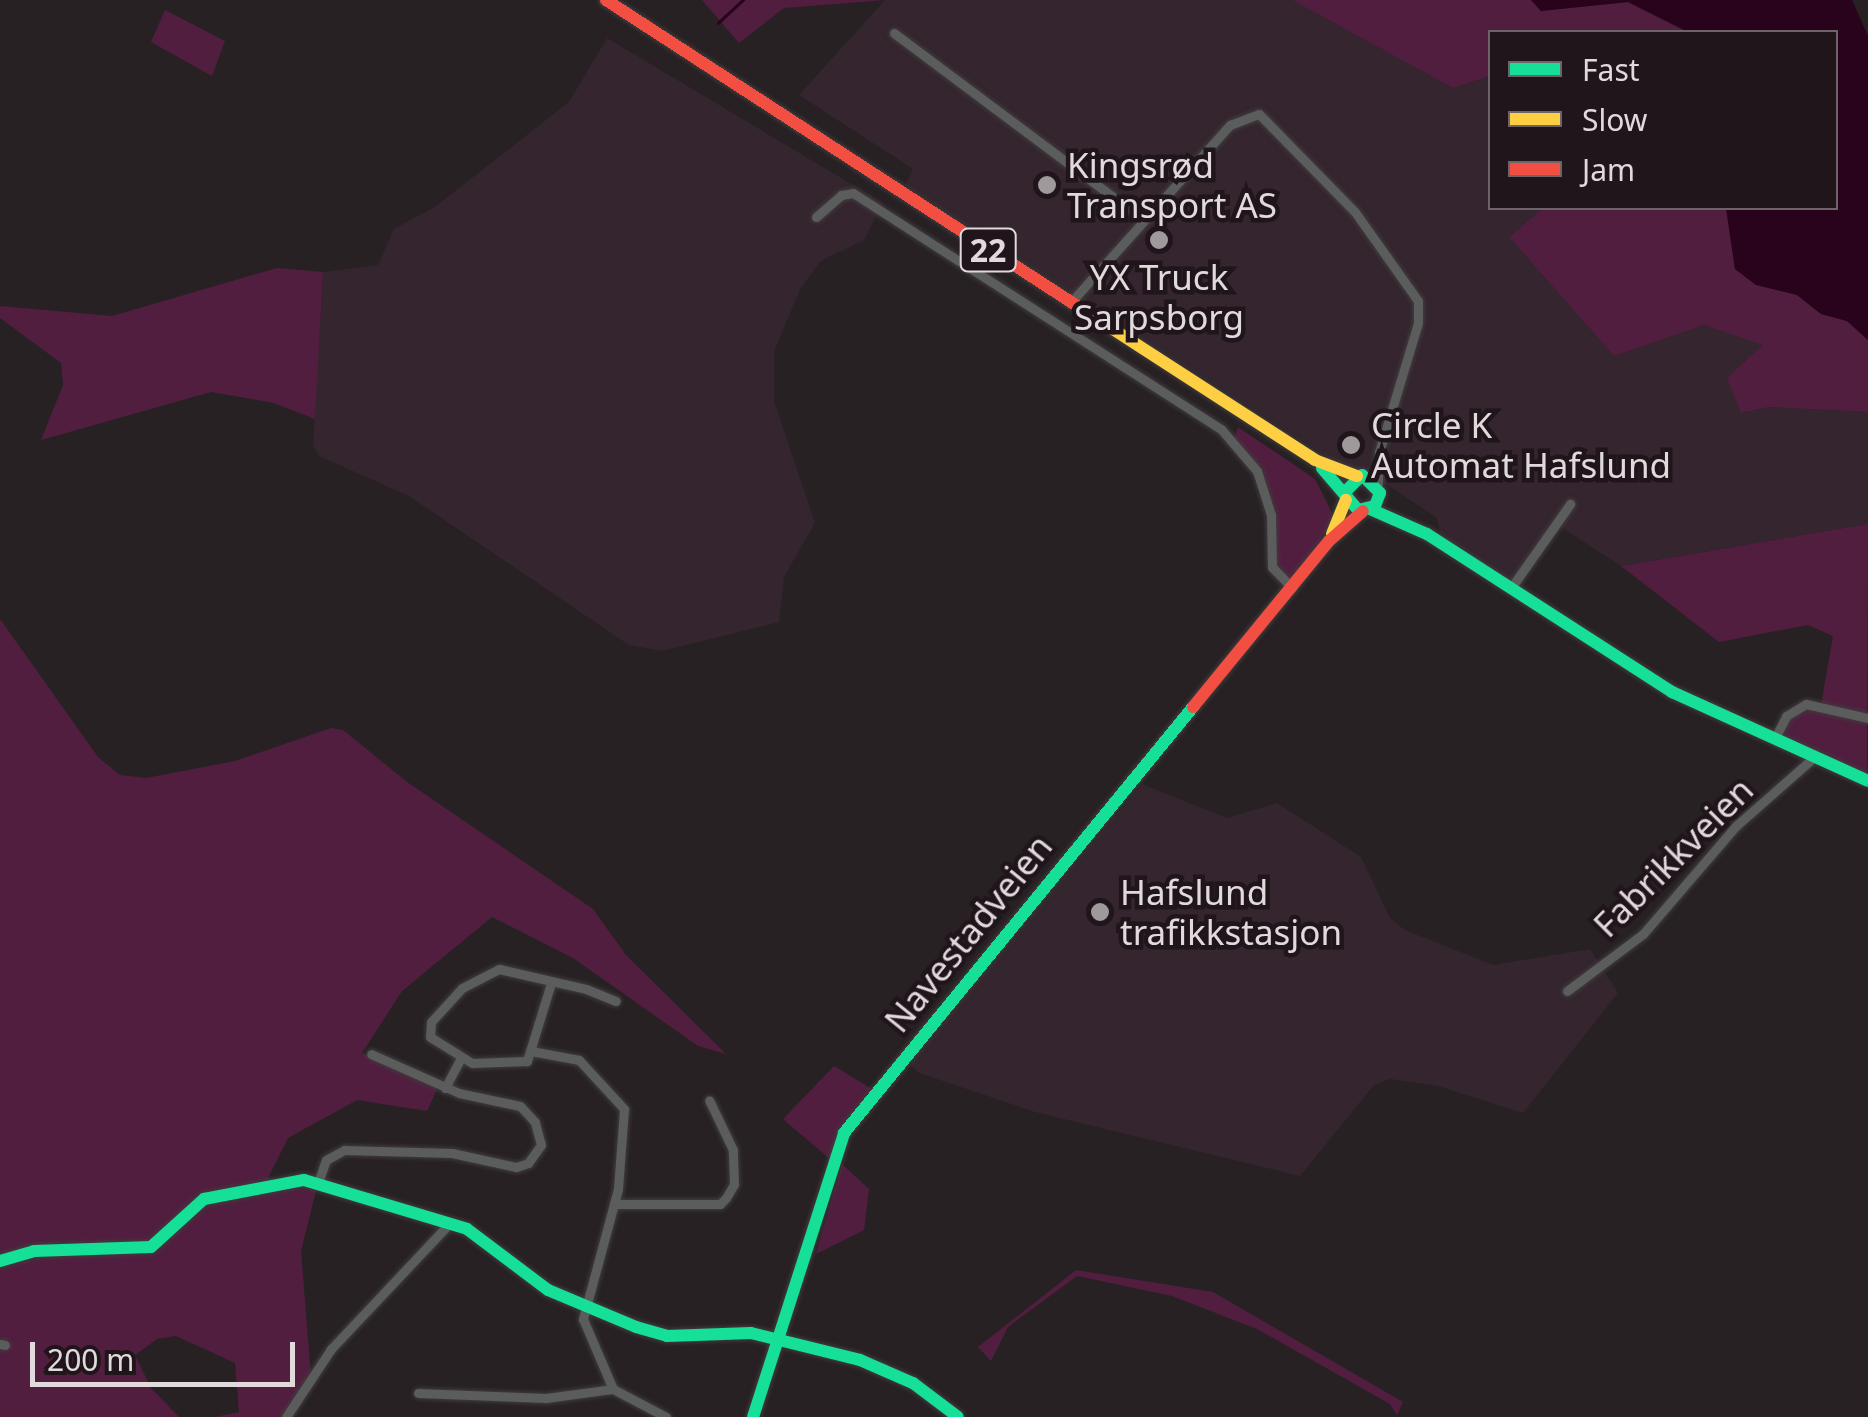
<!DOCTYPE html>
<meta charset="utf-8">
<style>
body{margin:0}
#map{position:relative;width:1868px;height:1417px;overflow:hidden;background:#272124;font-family:"Noto Sans",sans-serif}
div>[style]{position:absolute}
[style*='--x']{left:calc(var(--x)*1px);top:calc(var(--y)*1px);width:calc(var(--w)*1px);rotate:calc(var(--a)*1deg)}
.built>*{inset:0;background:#34252e}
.green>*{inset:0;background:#521e3f}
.water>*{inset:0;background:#29031c}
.stream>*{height:2.5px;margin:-1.25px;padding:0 1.25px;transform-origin:1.25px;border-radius:1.25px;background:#29031c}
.roads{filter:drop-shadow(0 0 2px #403c3e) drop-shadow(0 0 2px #403c3e)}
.street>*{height:9px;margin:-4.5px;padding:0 4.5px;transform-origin:4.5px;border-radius:4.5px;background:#5b5c5c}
.fast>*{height:12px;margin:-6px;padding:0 6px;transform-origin:6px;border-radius:6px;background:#16e098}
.slow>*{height:12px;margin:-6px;padding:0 6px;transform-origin:6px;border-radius:6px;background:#ffcf43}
.jam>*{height:12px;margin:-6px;padding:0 6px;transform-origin:6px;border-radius:6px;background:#f24e42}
.dots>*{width:28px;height:28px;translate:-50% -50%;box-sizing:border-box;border:5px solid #20151b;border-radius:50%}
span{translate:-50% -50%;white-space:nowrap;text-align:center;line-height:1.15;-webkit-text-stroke:9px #20151b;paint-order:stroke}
.shield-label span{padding:2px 8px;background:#20151b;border:2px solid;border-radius:8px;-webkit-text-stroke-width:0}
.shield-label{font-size:32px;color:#e1dadd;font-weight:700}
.poi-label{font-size:35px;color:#e1dadd}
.left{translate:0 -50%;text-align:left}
.street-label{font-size:35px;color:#e1dadd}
.legend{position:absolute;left:1488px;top:30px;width:350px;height:180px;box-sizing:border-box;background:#20151b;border:2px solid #6d6469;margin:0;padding:12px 18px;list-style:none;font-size:30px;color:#e1dadd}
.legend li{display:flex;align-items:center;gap:20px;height:50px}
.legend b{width:50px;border:2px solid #6d6469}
.scale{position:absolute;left:30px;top:1342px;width:265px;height:45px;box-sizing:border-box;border:5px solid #e1dadd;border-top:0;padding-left:12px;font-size:30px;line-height:35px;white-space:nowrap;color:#e1dadd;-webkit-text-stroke:8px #20151b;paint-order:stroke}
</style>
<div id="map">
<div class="built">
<i style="clip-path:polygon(885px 0,1292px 0,1453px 88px,1490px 76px,1490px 208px,1543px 208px,1509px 237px,1614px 356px,1704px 325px,1764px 345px,1742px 413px,1769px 407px,1868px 412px,1868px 524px,1621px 566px,1559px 526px,1519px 587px,1440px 535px,1437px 518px,1389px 486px,1330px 458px,905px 185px,913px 169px,799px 95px)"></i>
<i style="clip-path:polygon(607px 38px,883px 203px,864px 240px,821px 261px,800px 289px,774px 352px,774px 400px,815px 523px,784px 577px,779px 622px,662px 651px,629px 645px,409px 496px,319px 456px,313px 446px,323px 272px,378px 265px,394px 229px,436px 206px,569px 102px)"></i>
<i style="clip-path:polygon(1142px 784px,1227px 818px,1277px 803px,1361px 857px,1390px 918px,1405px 930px,1493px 965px,1590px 949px,1618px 993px,1523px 1113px,1438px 1086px,1390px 1079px,1374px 1085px,1300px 1176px,1035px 1112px,919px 1073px,910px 1065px)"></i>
</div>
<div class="green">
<i style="clip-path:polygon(702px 0,885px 0,784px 8px,739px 43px)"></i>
<i style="clip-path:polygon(1292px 0,1531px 0,1541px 11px,1628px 2px,1688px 32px,1490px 32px,1490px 76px,1453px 88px)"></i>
<i style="clip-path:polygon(165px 10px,225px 41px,212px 76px,151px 42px)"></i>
<i style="clip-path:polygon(1543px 208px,1726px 208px,1735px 269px,1756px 285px,1797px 295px,1821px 314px,1847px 321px,1868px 340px,1868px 412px,1769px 407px,1741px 413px,1727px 378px,1763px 345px,1704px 325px,1614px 356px,1509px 237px)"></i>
<i style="clip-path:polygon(277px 268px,323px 272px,315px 419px,274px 403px,211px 392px,41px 440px,63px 385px,61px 363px,0 318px,0 306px,112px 316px)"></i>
<i style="clip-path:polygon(1238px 427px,1315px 479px,1334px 517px,1292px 588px,1272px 567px,1265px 489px,1234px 439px)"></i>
<i style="clip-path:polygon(1868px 524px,1867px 760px,1868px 781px,1774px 741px,1791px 710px,1821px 705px,1833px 636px,1808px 625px,1719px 642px,1621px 566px)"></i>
<i style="clip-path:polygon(0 619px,98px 757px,120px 775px,146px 778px,235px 761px,331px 728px,343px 730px,407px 782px,593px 909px,626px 955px,726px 1054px,698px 1046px,573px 958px,492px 917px,402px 991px,362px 1053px,438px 1087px,427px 1111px,357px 1100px,288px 1138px,268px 1178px,318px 1183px,301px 1251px,311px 1376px,286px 1417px,215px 1417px,239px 1412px,235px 1363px,176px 1336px,157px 1339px,135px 1355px,151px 1388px,179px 1417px,0 1417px)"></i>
<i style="clip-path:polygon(834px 1066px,877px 1092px,831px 1160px,783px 1119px)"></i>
<i style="clip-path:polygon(842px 1164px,869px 1189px,864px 1230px,816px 1254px)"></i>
<i style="clip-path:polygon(1076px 1270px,1213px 1292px,1403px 1402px,1397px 1415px,1390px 1404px,1257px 1329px,1172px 1296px,1077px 1276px,1008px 1327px,991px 1361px,978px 1347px)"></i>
</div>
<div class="water">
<i style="clip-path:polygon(1531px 0,1852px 0,1868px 36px,1868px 340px,1847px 321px,1821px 314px,1797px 295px,1756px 285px,1735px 269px,1726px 208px,1836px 208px,1836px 32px,1688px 32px,1628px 2px,1541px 11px)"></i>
</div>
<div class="stream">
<i style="--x:718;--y:23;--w:34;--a:-43"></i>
</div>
<div class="roads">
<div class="street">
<i style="--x:894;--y:33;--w:309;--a:36.8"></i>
<i style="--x:816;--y:217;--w:33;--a:-41"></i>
<i style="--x:841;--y:195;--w:12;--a:-9"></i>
<i style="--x:853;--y:193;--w:437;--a:32.7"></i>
<i style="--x:1221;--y:429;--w:55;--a:49.4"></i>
<i style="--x:1257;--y:471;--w:46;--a:72.3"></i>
<i style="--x:1271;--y:515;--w:52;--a:88.9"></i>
<i style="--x:1272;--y:567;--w:29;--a:46"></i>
<i style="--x:1072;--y:301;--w:237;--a:-48.1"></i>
<i style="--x:1230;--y:125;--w:31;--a:-21"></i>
<i style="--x:1259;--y:114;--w:137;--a:45.6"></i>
<i style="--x:1355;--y:212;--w:109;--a:54.7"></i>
<i style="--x:1418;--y:301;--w:22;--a:90"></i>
<i style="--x:1418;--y:323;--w:135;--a:106.8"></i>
<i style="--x:1379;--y:452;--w:32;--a:92"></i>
<i style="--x:1511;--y:588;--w:103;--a:-54.9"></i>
<i style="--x:1775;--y:738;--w:25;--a:-63"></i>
<i style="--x:1786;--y:716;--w:23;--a:-31"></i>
<i style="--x:1806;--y:704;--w:64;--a:12.7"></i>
<i style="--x:551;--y:983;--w:82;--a:107.1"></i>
<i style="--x:527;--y:1061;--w:55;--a:177.9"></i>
<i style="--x:472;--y:1063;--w:49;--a:-148.2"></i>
<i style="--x:430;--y:1037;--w:15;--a:-86"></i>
<i style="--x:431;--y:1022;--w:46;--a:-47.6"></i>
<i style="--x:462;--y:988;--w:42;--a:-27.2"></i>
<i style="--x:499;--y:969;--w:89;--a:12.9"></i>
<i style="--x:586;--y:989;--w:32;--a:22"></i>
<i style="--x:1567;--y:991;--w:95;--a:-36.9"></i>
<i style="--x:1643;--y:934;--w:143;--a:-49.3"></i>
<i style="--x:1736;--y:826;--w:103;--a:-41.4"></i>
<i style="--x:531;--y:1051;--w:49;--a:10.6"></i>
<i style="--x:579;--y:1060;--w:67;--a:47.4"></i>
<i style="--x:624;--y:1109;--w:80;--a:94.3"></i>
<i style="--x:618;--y:1189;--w:135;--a:105.1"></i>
<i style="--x:583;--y:1319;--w:76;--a:66.8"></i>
<i style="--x:613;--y:1389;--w:60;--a:27.8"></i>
<i style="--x:445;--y:1088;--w:34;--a:-62"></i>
<i style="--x:318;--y:1183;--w:24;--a:-71"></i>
<i style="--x:326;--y:1160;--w:21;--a:-29"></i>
<i style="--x:344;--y:1150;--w:108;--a:1.6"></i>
<i style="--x:452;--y:1153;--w:66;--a:12.3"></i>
<i style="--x:516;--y:1167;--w:13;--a:-18"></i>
<i style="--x:528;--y:1163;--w:22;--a:-54"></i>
<i style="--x:541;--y:1145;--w:24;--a:-105"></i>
<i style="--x:535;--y:1122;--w:22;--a:-133"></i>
<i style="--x:520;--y:1106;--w:62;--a:-168"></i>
<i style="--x:459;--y:1093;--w:96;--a:-156.1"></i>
<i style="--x:614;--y:1204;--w:106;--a:0"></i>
<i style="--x:720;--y:1204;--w:8;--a:-45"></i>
<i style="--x:726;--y:1198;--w:16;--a:-60"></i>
<i style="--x:734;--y:1184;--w:34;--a:-92"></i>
<i style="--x:733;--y:1150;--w:55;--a:-115.6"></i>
<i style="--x:0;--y:1344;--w:5;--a:11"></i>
<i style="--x:418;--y:1393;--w:128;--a:2.2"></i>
<i style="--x:546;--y:1398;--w:68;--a:-7.7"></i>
<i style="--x:286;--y:1417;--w:82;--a:-56.5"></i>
<i style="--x:331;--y:1349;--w:172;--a:-46.7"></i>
</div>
<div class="fast">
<i style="--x:1322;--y:468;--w:55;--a:49.4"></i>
<i style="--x:1358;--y:510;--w:17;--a:-13"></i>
<i style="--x:1375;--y:506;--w:14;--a:-69"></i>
<i style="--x:1380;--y:493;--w:25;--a:-135"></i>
<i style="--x:1362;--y:475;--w:24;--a:135"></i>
<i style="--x:1370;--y:509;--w:62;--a:23.7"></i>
<i style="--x:1427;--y:534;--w:292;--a:32.8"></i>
<i style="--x:1672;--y:692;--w:215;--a:24.4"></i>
<i style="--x:0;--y:1261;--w:35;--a:-16"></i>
<i style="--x:34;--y:1251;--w:117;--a:-2"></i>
<i style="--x:151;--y:1247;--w:72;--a:-42.2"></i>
<i style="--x:204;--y:1199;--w:102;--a:-10.8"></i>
<i style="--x:304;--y:1180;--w:170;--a:16.7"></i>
<i style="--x:467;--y:1229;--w:101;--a:37"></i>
<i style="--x:548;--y:1290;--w:95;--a:22.8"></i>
<i style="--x:636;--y:1327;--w:32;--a:16"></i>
<i style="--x:667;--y:1336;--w:84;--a:-2"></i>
<i style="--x:751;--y:1333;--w:112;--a:13.9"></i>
<i style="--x:860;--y:1360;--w:58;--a:23.5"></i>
<i style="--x:913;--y:1383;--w:56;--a:37.1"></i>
<i style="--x:753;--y:1417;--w:298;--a:-72.2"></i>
<i style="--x:844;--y:1133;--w:551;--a:-50.67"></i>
</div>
<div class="slow">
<i style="--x:1088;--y:313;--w:270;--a:32.9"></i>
<i style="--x:1315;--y:460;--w:45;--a:20.9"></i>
<i style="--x:1332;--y:534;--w:37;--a:-68"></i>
</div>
<div class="jam">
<i style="--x:606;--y:0;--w:575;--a:33"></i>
<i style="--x:1193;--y:707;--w:215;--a:-50.7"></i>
<i style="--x:1329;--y:541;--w:45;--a:-41.4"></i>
</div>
</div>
<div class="dots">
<i style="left:1047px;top:185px;background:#a0999c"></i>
<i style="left:1159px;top:240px;background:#a0999c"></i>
<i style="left:1351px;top:445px;background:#a0999c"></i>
<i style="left:1100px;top:912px;background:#a0999c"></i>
</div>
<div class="shield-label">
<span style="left:988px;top:250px">22</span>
</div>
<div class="poi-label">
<span class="left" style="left:1067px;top:185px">Kingsrød<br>Transport AS</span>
<span style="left:1159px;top:297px">YX Truck<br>Sarpsborg</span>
<span class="left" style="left:1371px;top:445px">Circle K<br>Automat Hafslund</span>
<span class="left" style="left:1120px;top:912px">Hafslund<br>trafikkstasjon</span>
</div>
<div class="street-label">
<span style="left:1673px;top:857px;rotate:-45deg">Fabrikkveien</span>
<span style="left:968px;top:933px;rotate:-51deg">Navestadveien</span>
</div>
<ul class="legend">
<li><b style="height:12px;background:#16e098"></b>Fast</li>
<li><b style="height:12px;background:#ffcf43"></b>Slow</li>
<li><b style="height:12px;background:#f24e42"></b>Jam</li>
</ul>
<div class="scale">200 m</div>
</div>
